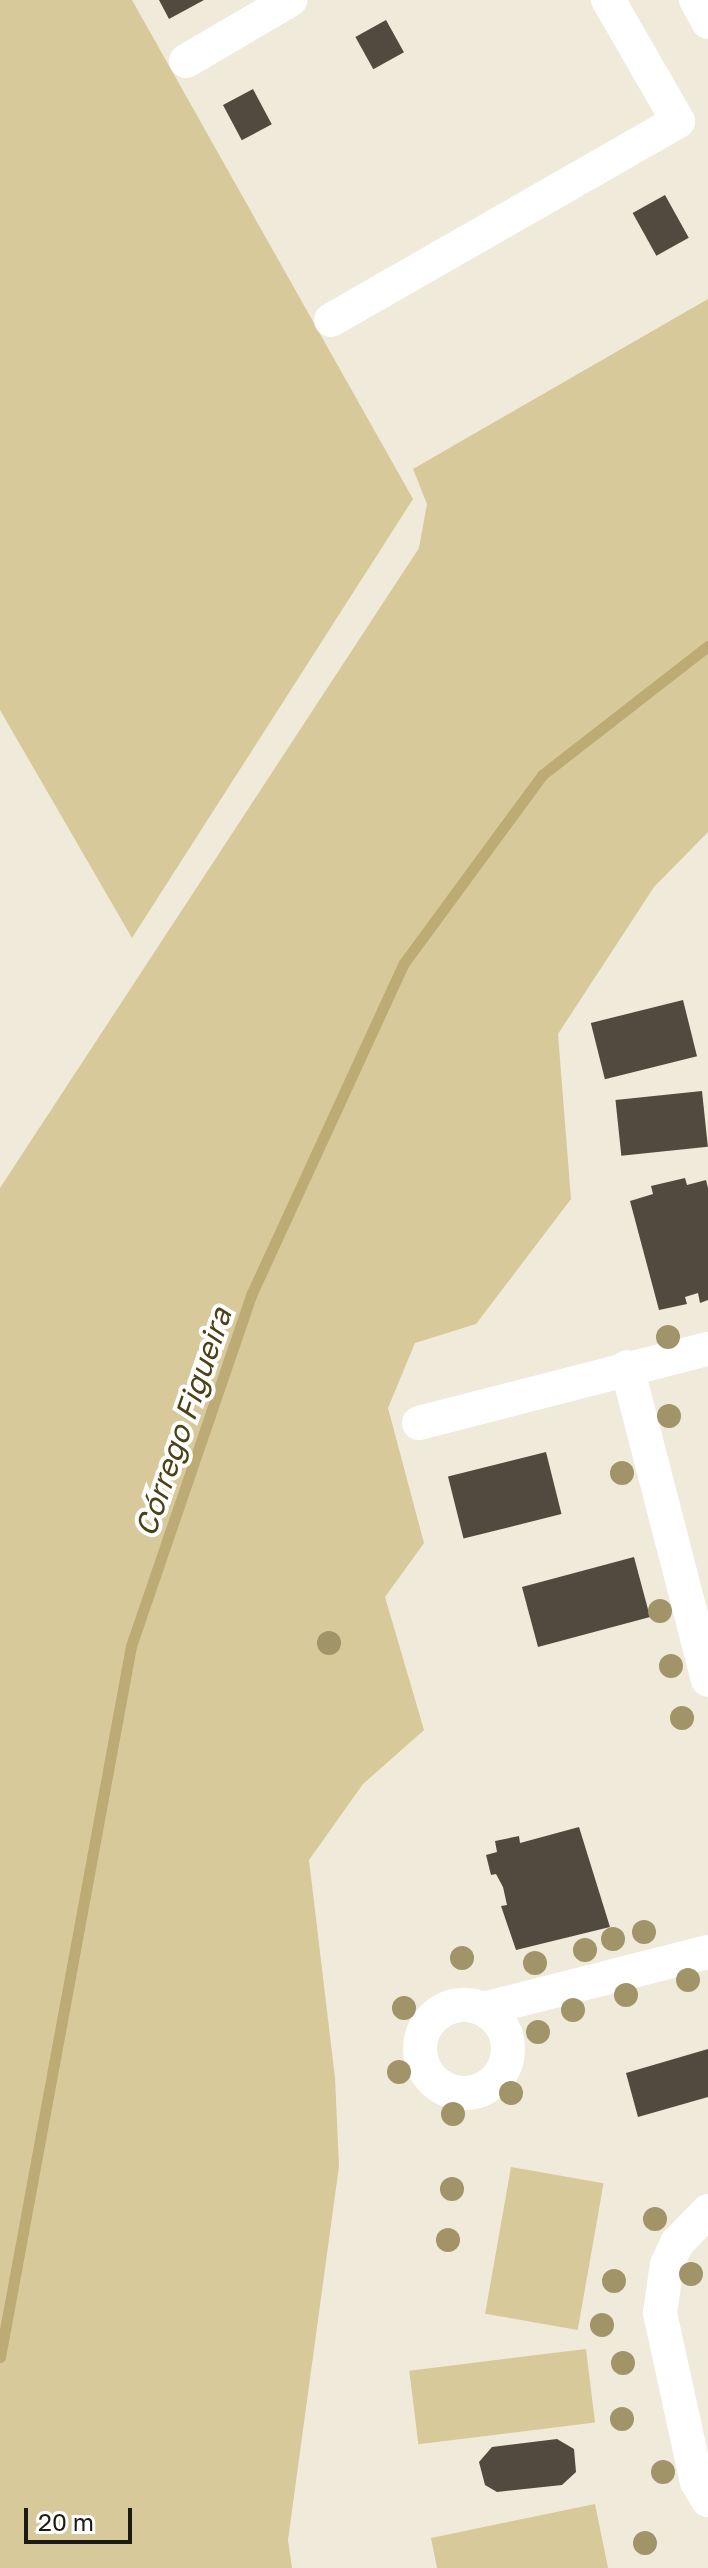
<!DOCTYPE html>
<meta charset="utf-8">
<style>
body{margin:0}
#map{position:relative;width:708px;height:2568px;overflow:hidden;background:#efeada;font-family:"Golos Text",sans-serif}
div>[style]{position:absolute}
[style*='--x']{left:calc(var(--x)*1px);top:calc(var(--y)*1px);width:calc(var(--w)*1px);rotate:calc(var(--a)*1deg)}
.green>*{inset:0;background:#d8c99a;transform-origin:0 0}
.stream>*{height:11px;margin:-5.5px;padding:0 5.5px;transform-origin:5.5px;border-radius:5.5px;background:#bcab75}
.building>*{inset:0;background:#504b3e;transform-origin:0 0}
.minor>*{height:34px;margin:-17px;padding:0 17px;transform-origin:17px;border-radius:17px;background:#fff}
.minor>.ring{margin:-17px;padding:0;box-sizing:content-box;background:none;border:34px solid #fff;border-radius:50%}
.trees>*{width:24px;height:24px;margin:-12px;border-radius:50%;background:#a09468}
span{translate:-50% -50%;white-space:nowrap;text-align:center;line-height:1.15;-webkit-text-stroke:8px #fff;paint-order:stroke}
.water-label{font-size:30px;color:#4d4015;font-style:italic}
.scale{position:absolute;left:24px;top:2508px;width:108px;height:36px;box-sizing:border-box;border:4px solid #1c1a14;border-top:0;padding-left:10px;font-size:24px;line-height:28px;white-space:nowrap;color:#1c1a14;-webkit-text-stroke:6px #fff;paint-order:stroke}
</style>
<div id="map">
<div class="green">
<i style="clip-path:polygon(0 0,132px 0,413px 499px,132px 938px,0 710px)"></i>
<i style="clip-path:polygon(708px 299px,708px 832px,654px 887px,558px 1034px,571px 1199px,476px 1324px,415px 1343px,388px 1408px,424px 1543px,385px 1597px,424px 1730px,363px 1784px,309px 1860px,335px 2078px,339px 2166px,288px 2540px,292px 2568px,0 2568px,0 1188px,419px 548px,427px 504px,413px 469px)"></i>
<i style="left:511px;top:2167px;width:94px;height:149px;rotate:10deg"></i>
<i style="left:586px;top:2349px;width:74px;height:178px;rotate:83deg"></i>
<i style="clip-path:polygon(595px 2504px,608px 2568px,437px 2568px,431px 2538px)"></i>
</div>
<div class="stream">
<i style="--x:0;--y:2357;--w:723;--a:-79.56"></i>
<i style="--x:131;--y:1646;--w:373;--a:-71.1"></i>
<i style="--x:252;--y:1293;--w:363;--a:-65.3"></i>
<i style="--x:404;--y:963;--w:233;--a:-53.7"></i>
<i style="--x:542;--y:775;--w:210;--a:-37.9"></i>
</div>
<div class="building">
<i style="clip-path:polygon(159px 0,204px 0,169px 19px)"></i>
<i style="left:386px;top:20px;width:37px;height:35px;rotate:61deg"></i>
<i style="left:253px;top:89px;width:40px;height:34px;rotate:62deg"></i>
<i style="left:665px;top:195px;width:49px;height:37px;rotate:61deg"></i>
<i style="left:683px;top:1000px;width:58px;height:95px;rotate:76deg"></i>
<i style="left:702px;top:1091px;width:56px;height:87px;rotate:84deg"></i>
<i style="clip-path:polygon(685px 1178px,687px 1185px,706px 1180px,708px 1188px,708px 1300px,700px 1303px,698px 1293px,685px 1297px,687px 1304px,659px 1310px,630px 1201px,653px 1194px,651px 1186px)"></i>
<i style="left:546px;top:1452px;width:64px;height:101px;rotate:76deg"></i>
<i style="left:634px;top:1557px;width:62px;height:116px;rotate:75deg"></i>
<i style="clip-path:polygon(579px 1827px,610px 1927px,516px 1950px,501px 1906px,507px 1905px,503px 1887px,496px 1874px,491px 1875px,486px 1855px,497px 1852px,495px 1841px,519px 1836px,520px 1843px)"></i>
<i style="clip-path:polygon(708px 2049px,708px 2097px,638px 2117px,626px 2073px)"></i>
<i style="clip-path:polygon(557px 2439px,574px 2449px,576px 2472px,562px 2485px,497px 2492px,485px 2485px,479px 2462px,492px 2447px)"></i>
</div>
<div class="minor">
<i style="--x:696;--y:0;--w:25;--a:61"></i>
<i style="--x:186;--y:61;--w:121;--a:-30.4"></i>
<i style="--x:331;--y:320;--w:400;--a:-29.8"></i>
<i style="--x:678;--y:121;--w:140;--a:-120"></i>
<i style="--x:627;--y:1367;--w:323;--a:75.5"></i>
<i style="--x:419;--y:1423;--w:298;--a:-14.4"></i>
<i class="ring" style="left:420px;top:2005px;width:54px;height:54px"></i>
<i style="--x:483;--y:2009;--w:232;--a:-14.2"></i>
<i style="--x:708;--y:2211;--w:45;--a:134.1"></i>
<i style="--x:677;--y:2243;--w:23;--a:115"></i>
<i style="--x:667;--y:2264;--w:49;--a:98.1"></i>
<i style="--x:660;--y:2313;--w:173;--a:77.7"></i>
<i style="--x:697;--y:2482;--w:21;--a:59"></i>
</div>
<div class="trees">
<i style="left:668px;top:1337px"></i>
<i style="left:669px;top:1416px"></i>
<i style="left:622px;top:1473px"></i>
<i style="left:660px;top:1611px"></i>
<i style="left:329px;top:1643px"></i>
<i style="left:671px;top:1666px"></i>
<i style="left:682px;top:1718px"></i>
<i style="left:644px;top:1932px"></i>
<i style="left:613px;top:1939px"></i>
<i style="left:585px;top:1950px"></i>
<i style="left:462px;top:1958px"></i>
<i style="left:535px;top:1963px"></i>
<i style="left:688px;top:1980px"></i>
<i style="left:626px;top:1995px"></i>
<i style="left:404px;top:2008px"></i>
<i style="left:573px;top:2010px"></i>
<i style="left:538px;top:2032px"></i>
<i style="left:399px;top:2072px"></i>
<i style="left:511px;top:2093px"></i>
<i style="left:453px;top:2114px"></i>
<i style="left:452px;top:2189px"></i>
<i style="left:655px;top:2219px"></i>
<i style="left:448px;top:2240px"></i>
<i style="left:691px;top:2274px"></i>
<i style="left:614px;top:2281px"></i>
<i style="left:602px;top:2325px"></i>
<i style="left:623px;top:2363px"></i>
<i style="left:622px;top:2419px"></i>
<i style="left:663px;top:2472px"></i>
<i style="left:645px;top:2543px"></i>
</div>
<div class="water-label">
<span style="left:183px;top:1422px;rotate:-71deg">Córrego Figueira</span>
</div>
<div class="scale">20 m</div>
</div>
